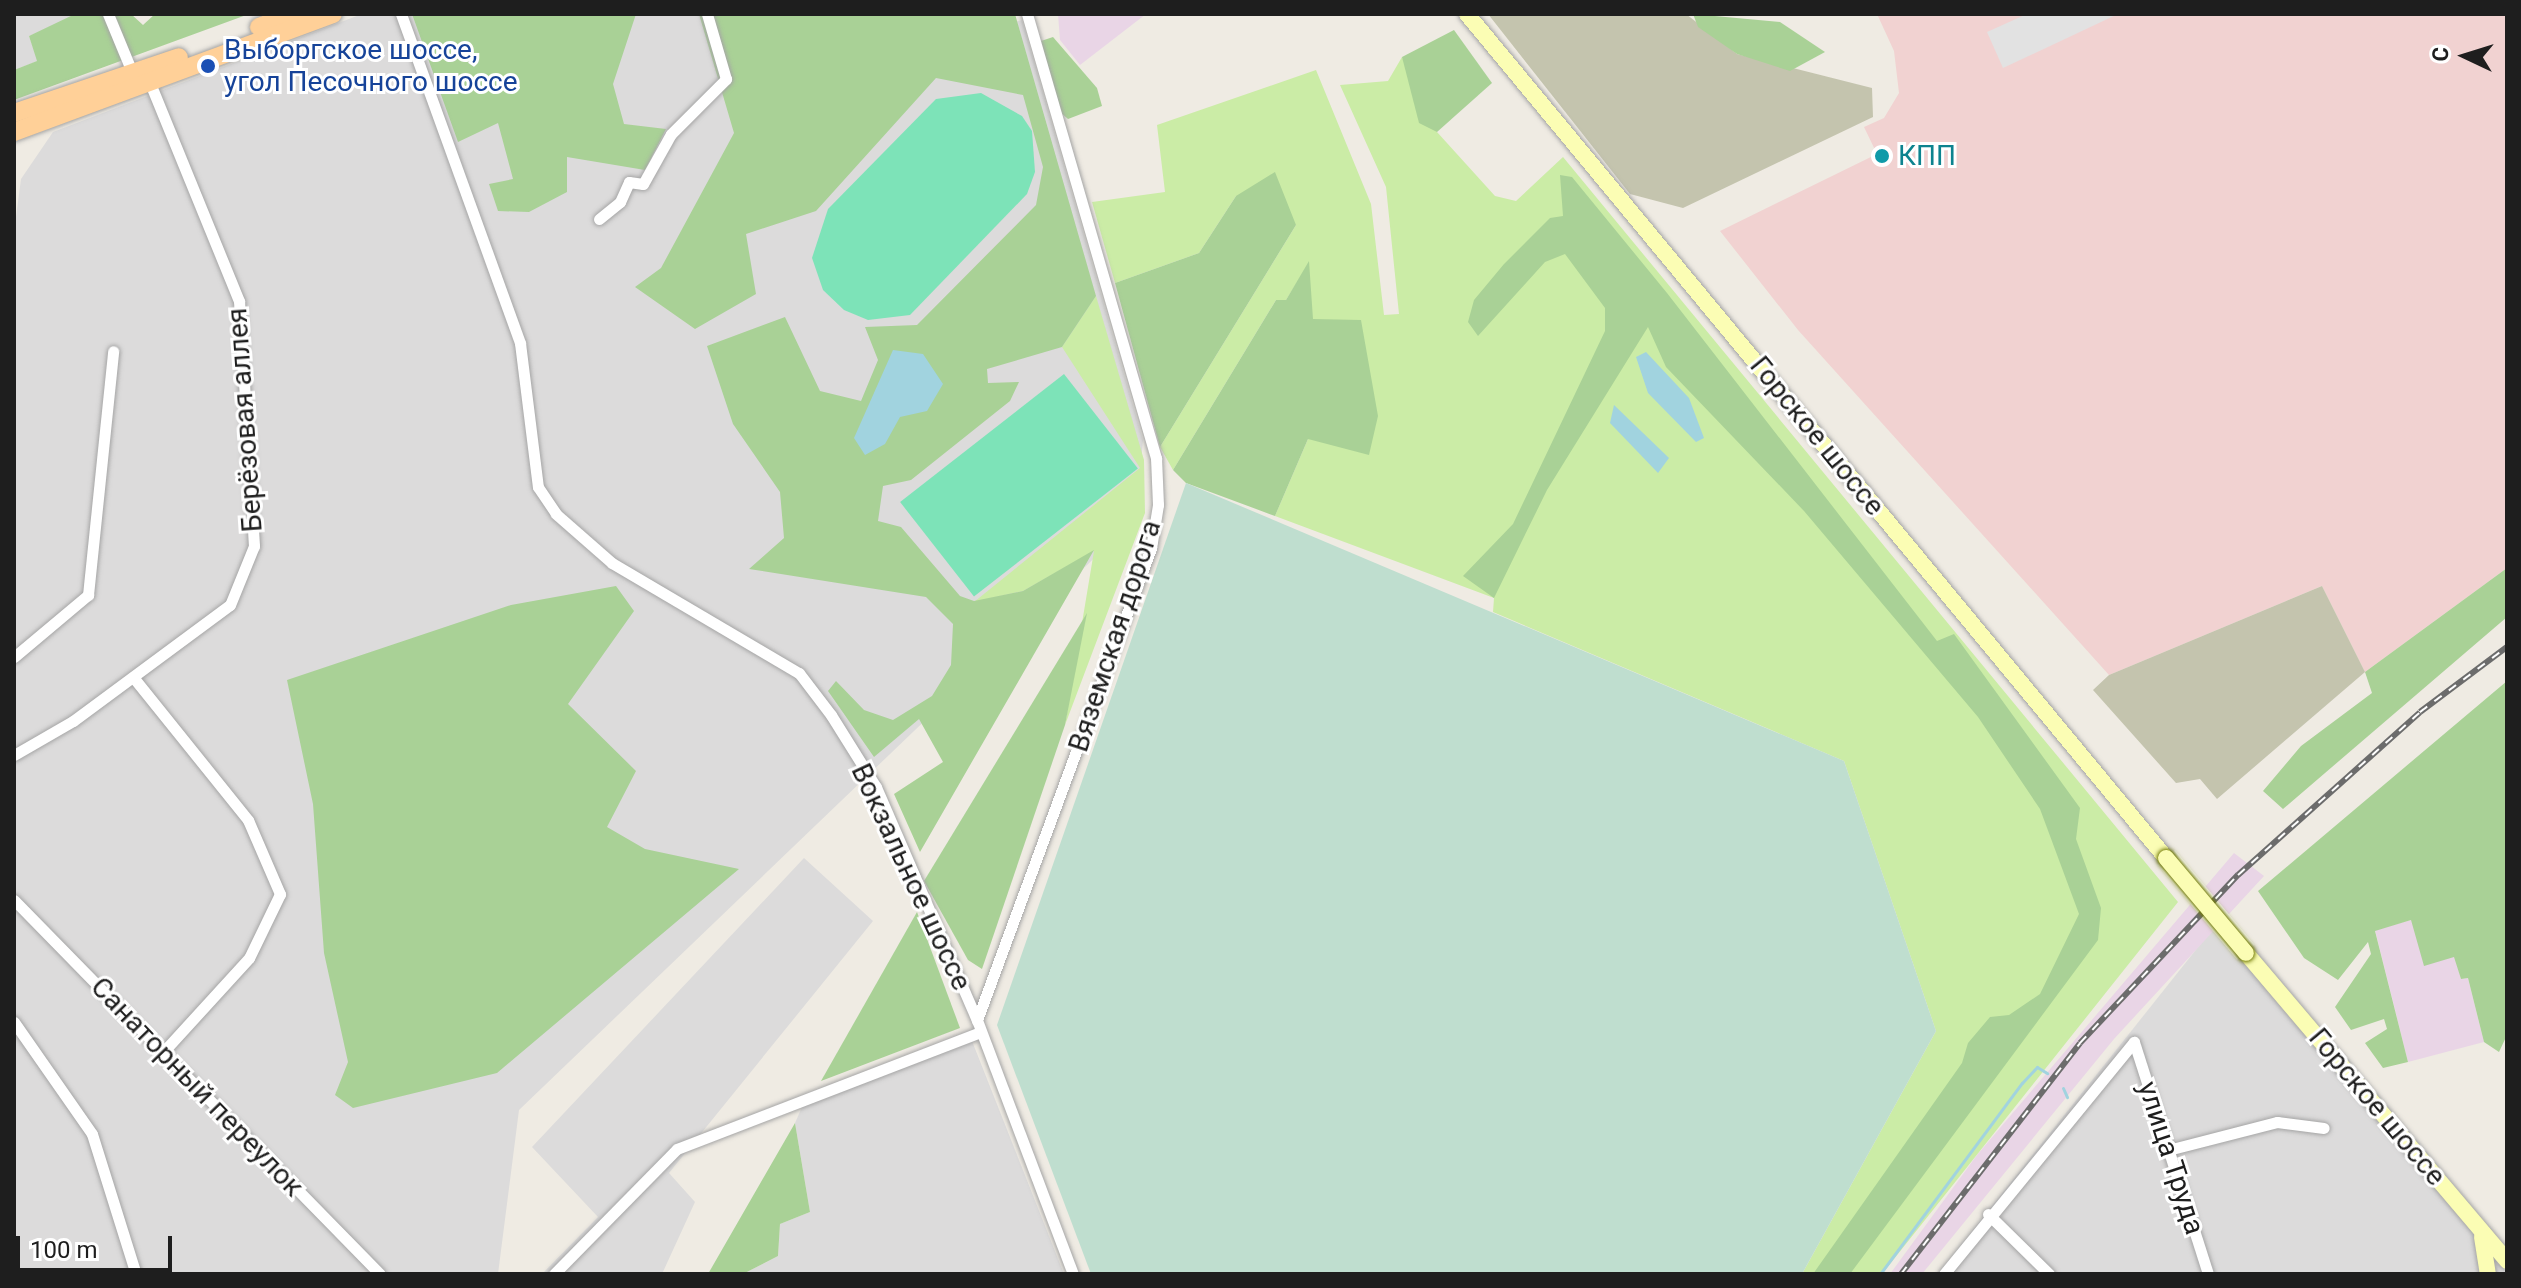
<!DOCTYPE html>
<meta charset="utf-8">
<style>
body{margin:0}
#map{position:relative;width:2521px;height:1288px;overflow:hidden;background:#efebe3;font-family:Roboto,sans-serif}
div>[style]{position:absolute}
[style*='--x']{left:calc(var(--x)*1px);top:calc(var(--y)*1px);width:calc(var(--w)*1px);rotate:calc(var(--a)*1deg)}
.residential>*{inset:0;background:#dcdbdb}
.commercial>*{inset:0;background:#f1d2d1}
.industrial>*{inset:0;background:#e9d5e6}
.construction>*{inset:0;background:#c4c4ae}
.grass>*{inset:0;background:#cbeca6}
.forest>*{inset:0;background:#a9d196}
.wetland>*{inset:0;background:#bfdecf}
.pitch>*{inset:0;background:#7de3b8;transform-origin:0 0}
.parking>*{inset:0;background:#e2e2e2}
.water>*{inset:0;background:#a1d3df}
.pier>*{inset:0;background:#fff;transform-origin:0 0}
.stream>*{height:3px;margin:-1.5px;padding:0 1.5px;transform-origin:1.5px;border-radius:1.5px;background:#a1d3df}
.roads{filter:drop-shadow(0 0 2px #a5a5a5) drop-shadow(0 0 2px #a5a5a5)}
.street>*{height:11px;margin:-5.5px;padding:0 5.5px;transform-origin:5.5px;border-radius:5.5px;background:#fff}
.secondary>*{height:16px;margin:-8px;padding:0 8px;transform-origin:8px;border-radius:8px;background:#fbfdb4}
.primary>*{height:18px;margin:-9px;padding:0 9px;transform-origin:9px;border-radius:9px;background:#ffd098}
.rail>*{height:6px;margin-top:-3px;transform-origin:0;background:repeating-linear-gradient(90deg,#fff 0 9px,#6c6c6c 0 18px);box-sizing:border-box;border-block:2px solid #6c6c6c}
.bridges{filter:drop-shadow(0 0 2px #707900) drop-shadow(0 0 2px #707900)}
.secondary-bridge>*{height:16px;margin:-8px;padding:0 8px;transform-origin:8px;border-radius:8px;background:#fbfdb4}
.dots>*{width:22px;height:22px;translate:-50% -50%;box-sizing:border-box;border:4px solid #fff;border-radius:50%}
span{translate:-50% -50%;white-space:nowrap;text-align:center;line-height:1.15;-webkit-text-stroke:6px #fff;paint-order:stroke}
.transit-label{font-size:28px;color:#164399}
.left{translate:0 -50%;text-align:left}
.culture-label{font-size:28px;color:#0d838f}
.street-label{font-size:28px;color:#1e1e1e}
.frame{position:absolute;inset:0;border:16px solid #1e1e1e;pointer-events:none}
.north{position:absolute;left:2425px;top:16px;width:80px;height:80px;-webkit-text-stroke:6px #fff;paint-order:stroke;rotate:274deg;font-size:22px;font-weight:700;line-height:32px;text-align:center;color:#1e1e1e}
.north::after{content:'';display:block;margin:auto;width:28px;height:36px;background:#1e1e1e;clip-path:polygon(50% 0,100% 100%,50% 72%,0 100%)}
.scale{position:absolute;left:16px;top:1236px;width:156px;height:36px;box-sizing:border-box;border:4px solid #1e1e1e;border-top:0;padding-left:10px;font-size:24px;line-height:28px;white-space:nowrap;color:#1e1e1e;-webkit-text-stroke:6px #fff;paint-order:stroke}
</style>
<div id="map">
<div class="residential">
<i style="clip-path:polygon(14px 14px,75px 14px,77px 17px,29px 36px,38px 61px,14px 70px)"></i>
<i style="clip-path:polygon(362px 14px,766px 14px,805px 86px,1022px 20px,1143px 440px,1136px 518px,519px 1110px,498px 1274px,14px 1274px,14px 232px,21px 179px,53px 132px)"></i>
<i style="clip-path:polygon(804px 858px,873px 921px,669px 1173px,695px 1202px,662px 1274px,542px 1274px,598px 1217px,532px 1147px)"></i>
<i style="clip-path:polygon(2214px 927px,2507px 1273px,2507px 1274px,1938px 1274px)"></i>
<i style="clip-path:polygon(972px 1041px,1064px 1274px,743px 1274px,778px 1256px,780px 1224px,810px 1212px,795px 1123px,802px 1107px)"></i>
</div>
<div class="commercial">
<i style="clip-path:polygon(1877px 14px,2507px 14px,2507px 568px,2365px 672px,2322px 586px,2109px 675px,1798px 330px,1720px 231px,1877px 154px,1864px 127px,1884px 118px,1899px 93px,1894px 51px)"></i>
</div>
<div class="industrial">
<i style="clip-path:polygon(1058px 14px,1146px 14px,1080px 65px,1060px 40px)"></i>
<i style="clip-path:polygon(2234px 853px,2264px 876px,2114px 1039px,1922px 1274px,1890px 1274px,1977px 1155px)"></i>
<i style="clip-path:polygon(2411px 920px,2455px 956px,2461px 979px,2468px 978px,2484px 1042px,2408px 1062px,2375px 930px)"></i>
</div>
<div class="construction">
<i style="clip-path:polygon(1488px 14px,1686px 14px,1737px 54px,1872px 88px,1873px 117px,1683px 208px,1630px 194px)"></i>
<i style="clip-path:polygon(2322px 586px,2365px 672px,2217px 799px,2200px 779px,2176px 783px,2093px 690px,2109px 675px)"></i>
</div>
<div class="grass">
<i style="clip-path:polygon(1402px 57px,1437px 132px,1495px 196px,1516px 201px,1563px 157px,2178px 902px,1882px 1274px,1802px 1274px,1936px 1031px,1844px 761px,1493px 612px,1494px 598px,1275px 516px,1308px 439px,1309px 263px,1286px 300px,1276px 300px,1173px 470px,1160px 447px,1296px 225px,1236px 196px,1199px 253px,1115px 283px,1092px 202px,1165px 192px,1157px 125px,1316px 70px,1371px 204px,1384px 315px,1399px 314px,1386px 187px,1340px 85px,1388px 81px)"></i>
<i style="clip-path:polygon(1096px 296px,1144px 460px,1145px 513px,1065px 725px,1094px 551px,1023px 591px,974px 602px,1140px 468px,1062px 347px)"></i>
</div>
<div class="forest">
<i style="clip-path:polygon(75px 14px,131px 14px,143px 25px,155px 14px,249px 14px,14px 100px,14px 70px,37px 61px,29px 36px)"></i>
<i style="clip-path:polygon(412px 14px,636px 14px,613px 84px,624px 124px,666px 129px,645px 170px,567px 157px,567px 192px,529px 212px,498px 211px,489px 184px,513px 179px,498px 123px,458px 142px)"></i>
<i style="clip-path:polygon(699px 14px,1015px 14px,1096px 296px,1062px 347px,987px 369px,988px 383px,1019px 382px,1010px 401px,911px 480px,883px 486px,878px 521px,901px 527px,960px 596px,974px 601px,1023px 591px,1094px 550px,920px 852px,894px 794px,943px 762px,919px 719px,874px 757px,828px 691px,836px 681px,864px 710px,893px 720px,932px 696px,951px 665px,953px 624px,926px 597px,749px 569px,784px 538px,780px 492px,733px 424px,707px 346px,785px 317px,820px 391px,861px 401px,878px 360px,865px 327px,917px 325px,1036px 205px,1043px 167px,1023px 95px,936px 78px,816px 211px,746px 234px,756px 294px,695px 329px,635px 287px,661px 268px,734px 133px)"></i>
<i style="clip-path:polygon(1693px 14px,1780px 22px,1825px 52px,1790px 71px,1737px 54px,1698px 27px)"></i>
<i style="clip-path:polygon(1454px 30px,1492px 83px,1437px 132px,1419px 123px,1402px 57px)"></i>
<i style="clip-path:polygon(1053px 37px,1097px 88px,1102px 106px,1068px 119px,1060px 112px,1041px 41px)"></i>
<i style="clip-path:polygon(1275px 172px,1296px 225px,1160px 447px,1115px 283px,1199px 253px,1236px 196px)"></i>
<i style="clip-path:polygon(1560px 175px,1572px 177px,1667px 293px,1937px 641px,1954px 634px,2080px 808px,2076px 839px,2101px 908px,2098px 940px,1850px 1274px,1813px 1274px,1962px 1063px,1968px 1043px,1990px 1017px,2009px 1015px,2040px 994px,2079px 914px,2040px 809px,1978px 717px,1804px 511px,1666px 367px,1648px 327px,1547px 490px,1494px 598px,1463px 576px,1513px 524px,1605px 331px,1605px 308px,1565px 254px,1545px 262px,1478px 336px,1468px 322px,1474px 300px,1504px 264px,1550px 218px,1563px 216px)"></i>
<i style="clip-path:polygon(1309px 261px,1313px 319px,1361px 320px,1378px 416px,1369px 455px,1308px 439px,1275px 516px,1186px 483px,1173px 470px,1276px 300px,1286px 300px)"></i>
<i style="clip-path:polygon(2507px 568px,2507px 617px,2283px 809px,2263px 791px,2301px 746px,2372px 693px,2365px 672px)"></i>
<i style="clip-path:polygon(616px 586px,634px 611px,568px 704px,636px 771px,607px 827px,645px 849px,739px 869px,497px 1073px,353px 1108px,335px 1095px,348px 1062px,324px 953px,313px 804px,287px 680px,511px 605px)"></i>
<i style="clip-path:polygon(1087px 613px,1065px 725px,982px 969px,968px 960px,924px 881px)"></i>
<i style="clip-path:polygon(2507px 681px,2507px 1035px,2499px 1052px,2484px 1042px,2468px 978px,2461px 979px,2454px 957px,2424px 966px,2411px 920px,2375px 931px,2408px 1062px,2383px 1068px,2365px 1043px,2387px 1029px,2384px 1019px,2351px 1030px,2335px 1007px,2371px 954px,2368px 942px,2338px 980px,2304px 958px,2258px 891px)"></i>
<i style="clip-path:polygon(917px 912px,960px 1028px,821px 1081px)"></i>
<i style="clip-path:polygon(795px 1123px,810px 1212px,780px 1224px,778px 1256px,743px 1274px,708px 1274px)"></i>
</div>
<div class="wetland">
<i style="clip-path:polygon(1186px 483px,1844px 761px,1936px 1031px,1802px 1274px,1091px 1274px,997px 1025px)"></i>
</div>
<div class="pitch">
<i style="clip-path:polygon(981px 93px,1022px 116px,1032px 131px,1035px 172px,1027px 194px,910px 315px,868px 320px,844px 310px,823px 290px,812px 258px,828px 209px,936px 99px)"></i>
<i style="left:1064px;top:374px;width:120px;height:208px;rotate:52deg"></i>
</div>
<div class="parking">
<i style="clip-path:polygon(2027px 14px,2118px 14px,2003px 68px,1987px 32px)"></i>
</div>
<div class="water">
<i style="clip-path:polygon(893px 350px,923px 354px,943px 384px,927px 411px,900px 417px,885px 444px,865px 455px,854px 438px)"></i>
<i style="clip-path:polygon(1646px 352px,1689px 398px,1704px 438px,1696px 442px,1648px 393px,1636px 357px)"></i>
<i style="clip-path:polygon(1614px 405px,1669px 458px,1658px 473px,1610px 423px)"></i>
</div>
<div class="pier">
<i style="left:2175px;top:850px;width:124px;height:23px;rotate:50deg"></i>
</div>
<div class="stream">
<i style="--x:2063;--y:1088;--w:10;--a:66"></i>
<i style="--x:1880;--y:1274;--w:238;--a:-53.4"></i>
<i style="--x:2022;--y:1083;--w:22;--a:-47"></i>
<i style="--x:2037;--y:1067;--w:12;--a:31"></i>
</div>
<div class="roads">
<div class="street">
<i style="--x:108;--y:14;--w:63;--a:67.5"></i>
<i style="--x:401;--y:14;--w:350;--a:70.1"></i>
<i style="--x:520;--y:343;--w:145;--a:82.9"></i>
<i style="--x:538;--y:487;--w:32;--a:56"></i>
<i style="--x:556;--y:514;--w:74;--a:41.2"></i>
<i style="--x:612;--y:563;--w:217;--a:30.5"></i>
<i style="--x:799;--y:673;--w:53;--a:52.7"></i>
<i style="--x:831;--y:715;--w:85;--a:58"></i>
<i style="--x:876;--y:787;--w:254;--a:66.6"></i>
<i style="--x:977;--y:1020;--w:272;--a:69.3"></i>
<i style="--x:599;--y:219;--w:27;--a:-39"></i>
<i style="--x:620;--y:202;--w:22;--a:-66"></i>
<i style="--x:629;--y:182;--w:14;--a:8"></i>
<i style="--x:643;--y:184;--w:57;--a:-60.8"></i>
<i style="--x:671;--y:134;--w:78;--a:-45"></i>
<i style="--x:726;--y:79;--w:68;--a:-106.3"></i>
<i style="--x:14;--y:657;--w:97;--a:-40"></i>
<i style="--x:88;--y:595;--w:245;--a:-84.1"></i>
<i style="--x:133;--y:677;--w:184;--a:51.2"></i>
<i style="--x:248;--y:820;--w:81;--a:66.6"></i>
<i style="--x:280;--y:894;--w:71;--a:115.8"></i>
<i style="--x:249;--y:958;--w:126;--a:132.4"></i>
<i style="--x:14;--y:755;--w:68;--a:-30"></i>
<i style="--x:73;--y:721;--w:195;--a:-36.5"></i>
<i style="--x:230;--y:605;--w:64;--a:-67.9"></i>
<i style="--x:254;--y:546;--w:245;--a:-93.5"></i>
<i style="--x:239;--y:301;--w:238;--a:-112.2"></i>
<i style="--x:14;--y:900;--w:523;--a:45.62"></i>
<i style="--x:977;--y:1020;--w:503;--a:-69.76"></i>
<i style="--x:1151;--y:548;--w:44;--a:-80.8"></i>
<i style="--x:1158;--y:505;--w:47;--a:-92.4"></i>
<i style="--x:1156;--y:458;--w:462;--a:-106.2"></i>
<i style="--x:14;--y:1022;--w:136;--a:55.1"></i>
<i style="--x:92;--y:1134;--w:147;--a:72.6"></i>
<i style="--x:2134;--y:1042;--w:244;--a:72.3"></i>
<i style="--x:2168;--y:1150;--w:113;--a:-14.4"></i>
<i style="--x:2277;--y:1122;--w:47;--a:7.3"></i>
<i style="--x:1988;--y:1214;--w:86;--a:44.5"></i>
<i style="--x:554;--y:1274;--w:175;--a:-45.5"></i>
<i style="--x:677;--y:1149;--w:325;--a:-21.1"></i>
<i style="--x:1944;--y:1274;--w:300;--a:-50.7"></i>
</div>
<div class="secondary">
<i style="--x:1467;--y:14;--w:1096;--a:50.37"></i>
<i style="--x:2246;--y:953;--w:404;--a:49.7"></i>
<i style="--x:2482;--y:1237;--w:37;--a:81"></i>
</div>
<div class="primary">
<i style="--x:259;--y:27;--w:37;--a:-20"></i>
<i style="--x:14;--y:113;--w:174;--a:-18.7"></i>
<i style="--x:14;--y:132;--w:340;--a:-20.3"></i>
</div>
</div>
<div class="rail">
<i style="--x:1901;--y:1274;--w:292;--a:-52.2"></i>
<i style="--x:2080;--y:1043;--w:231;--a:-46.8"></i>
<i style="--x:2238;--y:875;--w:244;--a:-41.8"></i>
<i style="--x:2420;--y:712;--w:109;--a:-36.8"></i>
</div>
<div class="bridges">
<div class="secondary-bridge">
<i style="--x:2166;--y:858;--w:124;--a:49.9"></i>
</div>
</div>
<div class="dots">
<i style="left:208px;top:66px;background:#1a4fb4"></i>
<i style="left:1882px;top:156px;background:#0f9aa8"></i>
</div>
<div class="transit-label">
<span class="left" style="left:224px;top:66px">Выборгское шоссе,<br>угол Песочного шоссе</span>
</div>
<div class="culture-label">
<span class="left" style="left:1898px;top:156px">КПП</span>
</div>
<div class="street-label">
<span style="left:245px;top:420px;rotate:-94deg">Берёзовая аллея</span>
<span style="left:1817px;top:436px;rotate:51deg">Горское шоссе</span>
<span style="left:1115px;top:636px;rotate:-72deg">Вяземская дорога</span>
<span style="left:911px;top:877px;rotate:65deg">Вокзальное шоссе</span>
<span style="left:197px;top:1087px;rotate:46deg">Санаторный переулок</span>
<span style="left:2377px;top:1107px;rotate:50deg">Горское шоссе</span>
<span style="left:2171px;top:1158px;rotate:72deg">улица Труда</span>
</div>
<div class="frame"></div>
<div class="north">С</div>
<div class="scale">100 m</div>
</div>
